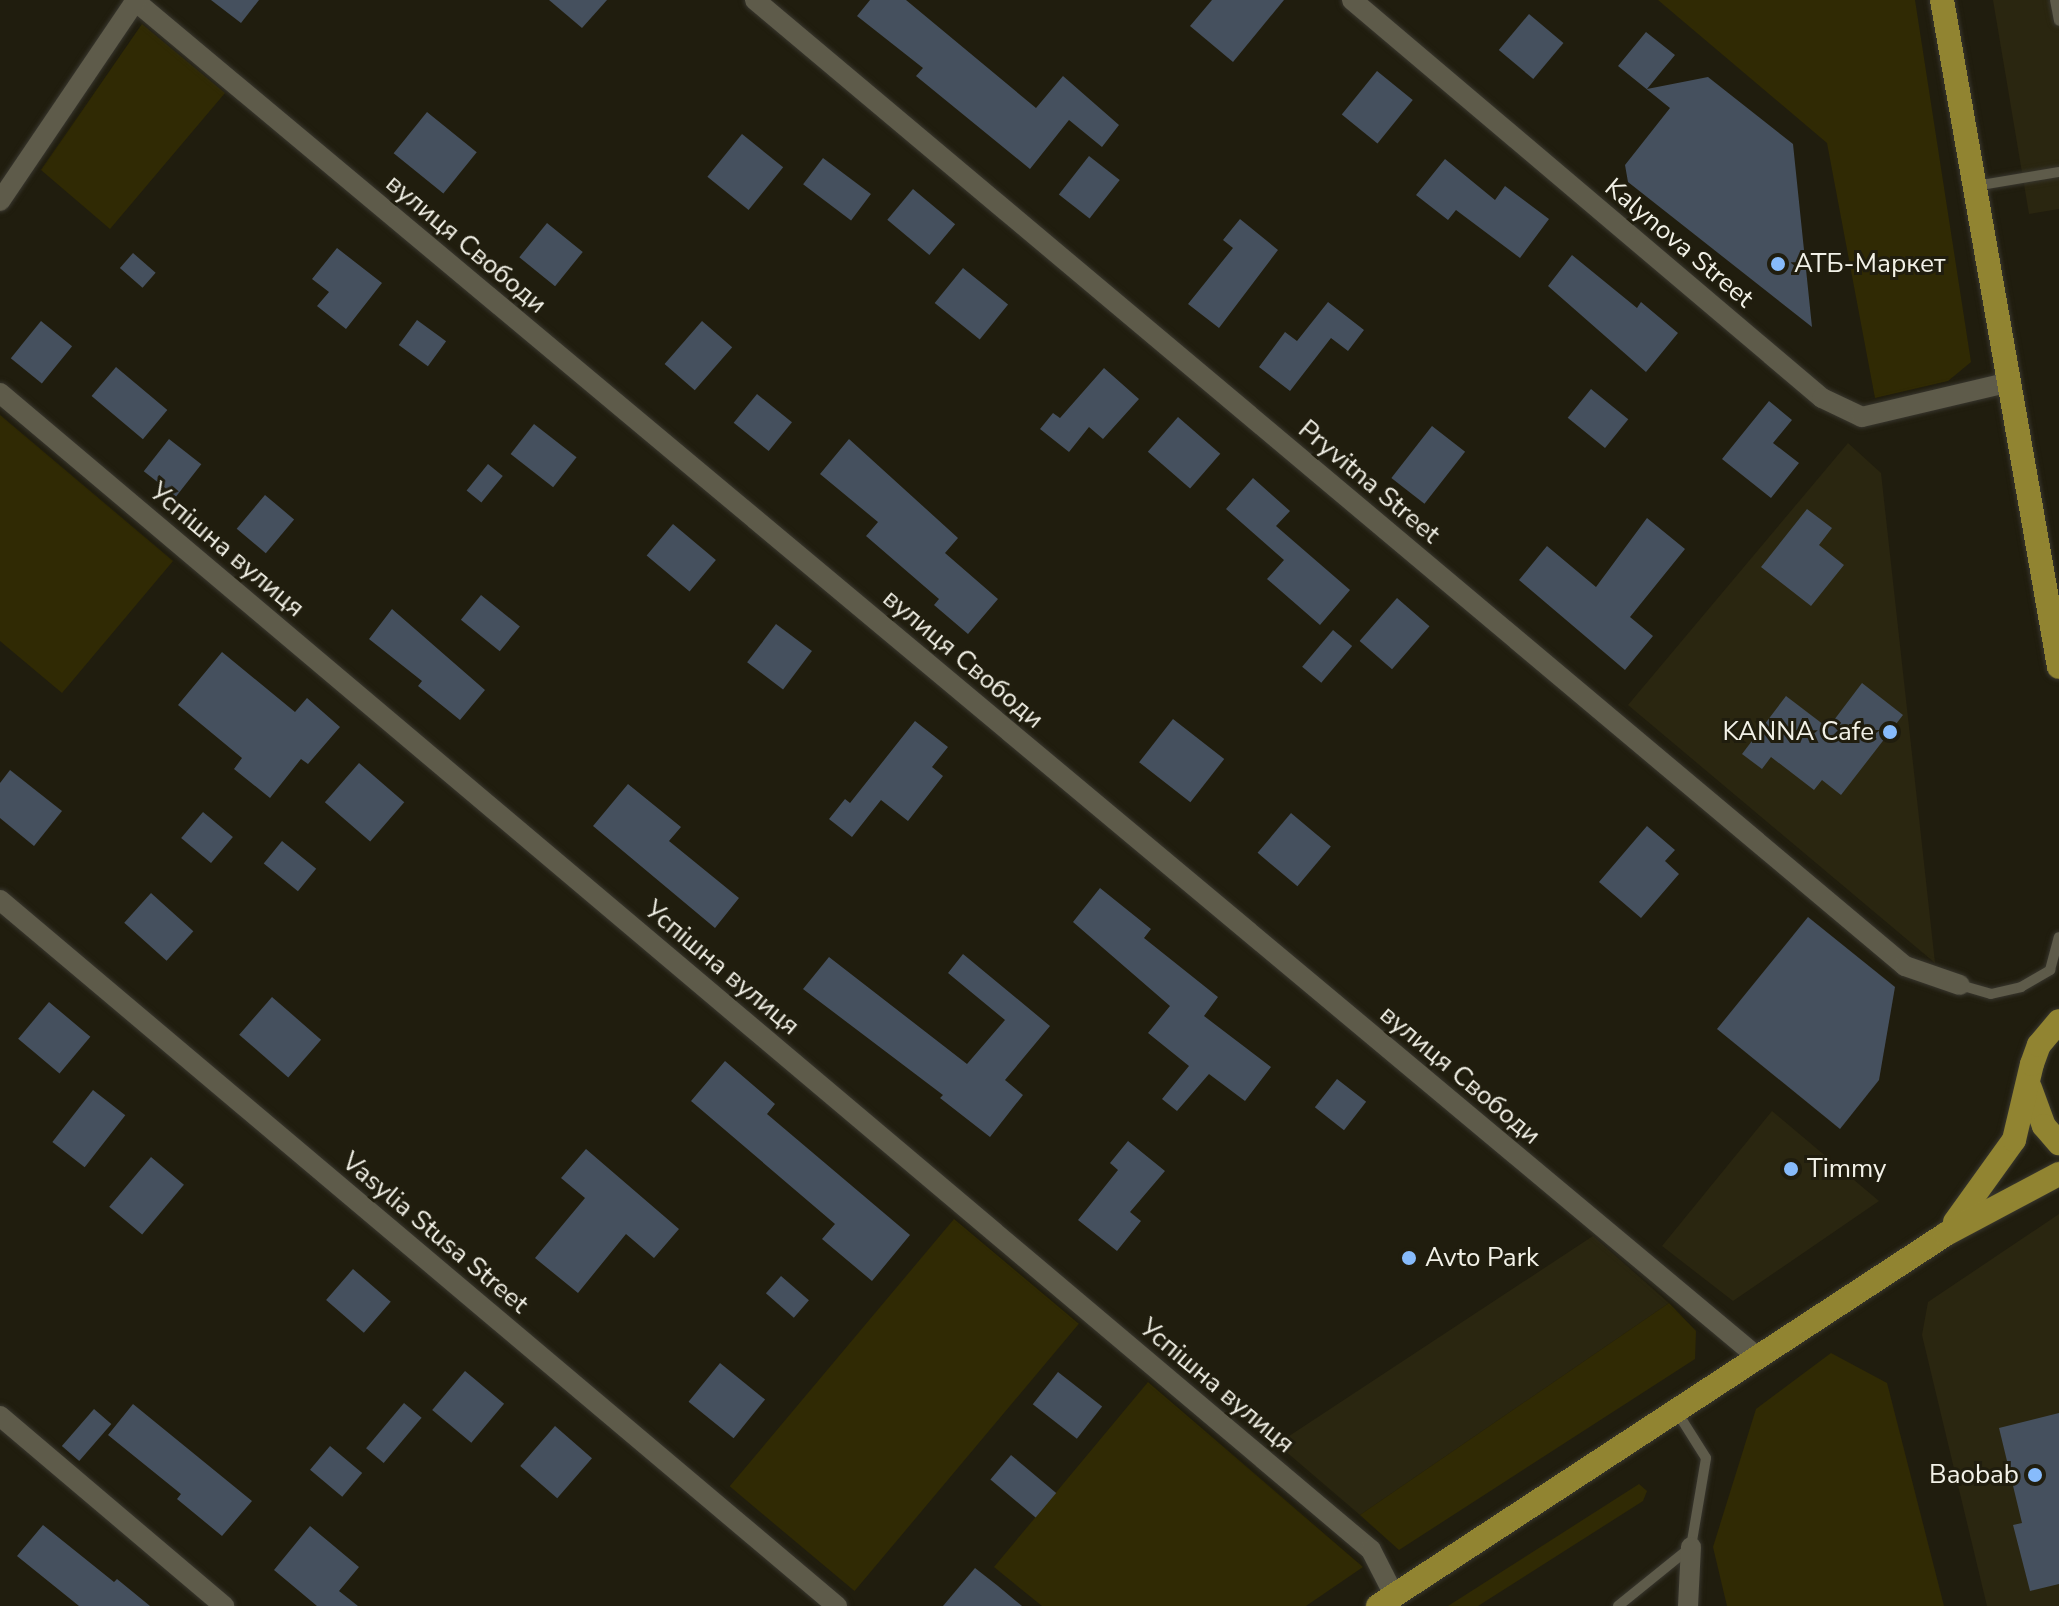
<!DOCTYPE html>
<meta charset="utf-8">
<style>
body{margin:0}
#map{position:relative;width:2059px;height:1606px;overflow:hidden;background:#201d0e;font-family:"Nunito Sans",sans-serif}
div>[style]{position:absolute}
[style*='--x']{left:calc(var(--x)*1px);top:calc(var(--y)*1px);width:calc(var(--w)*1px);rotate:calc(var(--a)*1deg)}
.built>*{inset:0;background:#2a2610}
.green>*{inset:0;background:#302a04;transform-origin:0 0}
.building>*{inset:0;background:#45505e;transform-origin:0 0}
.roads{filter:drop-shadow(0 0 2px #38362e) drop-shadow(0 0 2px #38362e)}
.service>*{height:10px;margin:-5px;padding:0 5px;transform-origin:5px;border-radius:5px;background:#5e5b4a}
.minor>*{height:20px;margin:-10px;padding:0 10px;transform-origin:10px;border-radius:10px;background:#5e5b4a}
.primary>*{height:24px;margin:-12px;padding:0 12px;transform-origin:12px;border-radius:12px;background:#918431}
.dots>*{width:22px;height:22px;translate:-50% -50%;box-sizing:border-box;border:4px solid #201d0e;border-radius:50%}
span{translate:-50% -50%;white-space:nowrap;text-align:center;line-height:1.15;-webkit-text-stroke:6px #201d0e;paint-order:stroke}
.street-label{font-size:26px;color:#f2f1e7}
.poi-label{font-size:26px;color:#f2f1e7}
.left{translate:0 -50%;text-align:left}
.right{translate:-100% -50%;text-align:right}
</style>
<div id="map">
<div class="built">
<i style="clip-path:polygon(1993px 0,2059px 0,2059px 209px,2029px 214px)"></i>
<i style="clip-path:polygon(1848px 443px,1881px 473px,1935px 963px,1628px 705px)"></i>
<i style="clip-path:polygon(1772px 1111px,1879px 1201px,1733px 1301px,1662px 1246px)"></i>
<i style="clip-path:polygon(2059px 1214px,2059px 1606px,1987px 1606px,1922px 1335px,1928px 1302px)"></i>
<i style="clip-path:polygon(1593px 1236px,1669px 1303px,1360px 1515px,1277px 1444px)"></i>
</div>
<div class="green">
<i style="clip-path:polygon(1658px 0,1915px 0,1971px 362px,1948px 381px,1875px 398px,1827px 143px)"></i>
<i style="clip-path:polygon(142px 24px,225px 93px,110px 229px,41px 170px)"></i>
<i style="clip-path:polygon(0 415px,173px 561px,62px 693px,0 641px)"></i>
<i style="left:954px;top:1219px;width:163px;height:349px;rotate:40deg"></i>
<i style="clip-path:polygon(1669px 1303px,1696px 1331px,1695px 1359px,1399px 1550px,1360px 1515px)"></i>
<i style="clip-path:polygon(1831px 1353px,1887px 1383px,1944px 1606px,1727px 1606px,1713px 1547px,1756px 1409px)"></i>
<i style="clip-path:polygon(1148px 1382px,1363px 1567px,1306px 1606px,1042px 1606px,994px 1567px)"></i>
<i style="clip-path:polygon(1639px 1484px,1647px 1491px,1643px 1501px,1478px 1606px,1448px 1606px)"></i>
</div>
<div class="building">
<i style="clip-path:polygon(211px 0,259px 0,241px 23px)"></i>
<i style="clip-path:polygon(549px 0,607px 0,582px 28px)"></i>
<i style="clip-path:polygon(870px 0,906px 0,1036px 108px,1063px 76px,1119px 125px,1102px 147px,1069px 120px,1030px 169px,916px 76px,923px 68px,857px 16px)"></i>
<i style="clip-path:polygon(1212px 0,1284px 0,1233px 62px,1190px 26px)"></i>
<i style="left:1529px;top:14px;width:45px;height:47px;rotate:40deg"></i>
<i style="clip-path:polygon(1646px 32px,1675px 55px,1647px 89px,1708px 77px,1793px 144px,1812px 327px,1628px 182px,1625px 165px,1670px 108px,1618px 66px)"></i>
<i style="left:1377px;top:71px;width:46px;height:56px;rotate:39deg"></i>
<i style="left:427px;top:112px;width:64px;height:53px;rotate:39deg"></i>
<i style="left:742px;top:134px;width:53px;height:55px;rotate:39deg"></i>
<i style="left:1089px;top:156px;width:39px;height:49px;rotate:38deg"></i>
<i style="left:823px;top:158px;width:60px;height:33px;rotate:37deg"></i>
<i style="clip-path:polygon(1445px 159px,1495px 200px,1505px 186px,1549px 219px,1520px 258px,1456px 210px,1448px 220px,1416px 195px)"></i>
<i style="left:913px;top:189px;width:55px;height:40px;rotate:40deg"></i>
<i style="clip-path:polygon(1240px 219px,1278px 250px,1219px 328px,1188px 304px,1233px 248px,1223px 240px)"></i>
<i style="left:547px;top:223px;width:46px;height:44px;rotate:39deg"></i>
<i style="clip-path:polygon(337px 248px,382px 283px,346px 329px,317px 306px,329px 292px,312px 279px)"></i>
<i style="left:133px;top:253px;width:30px;height:20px;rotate:41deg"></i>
<i style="clip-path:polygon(1572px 255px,1637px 308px,1641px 302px,1678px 333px,1646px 372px,1548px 286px)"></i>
<i style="left:963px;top:268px;width:58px;height:45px;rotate:39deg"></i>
<i style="clip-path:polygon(1328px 302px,1364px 330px,1348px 351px,1331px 338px,1290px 391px,1259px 367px,1285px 332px,1297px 341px)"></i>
<i style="left:417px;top:320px;width:36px;height:31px;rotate:36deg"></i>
<i style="left:41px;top:321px;width:40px;height:48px;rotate:39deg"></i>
<i style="left:702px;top:321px;width:40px;height:57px;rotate:41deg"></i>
<i style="left:116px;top:367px;width:67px;height:38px;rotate:40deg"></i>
<i style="clip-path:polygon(1104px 368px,1139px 399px,1103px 439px,1089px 427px,1069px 452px,1040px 429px,1053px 413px,1060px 418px)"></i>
<i style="left:1591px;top:389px;width:48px;height:37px;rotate:39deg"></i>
<i style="left:757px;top:394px;width:45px;height:37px;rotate:39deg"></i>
<i style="clip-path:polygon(1769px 401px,1792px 420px,1773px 443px,1799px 463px,1771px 498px,1722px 459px)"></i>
<i style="left:1178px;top:417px;width:56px;height:46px;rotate:41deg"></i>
<i style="left:534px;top:424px;width:54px;height:38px;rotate:38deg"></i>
<i style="left:1432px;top:426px;width:42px;height:66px;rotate:38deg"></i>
<i style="left:169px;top:439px;width:41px;height:41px;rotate:38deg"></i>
<i style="clip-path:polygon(849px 439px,958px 538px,945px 553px,998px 599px,968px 634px,934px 605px,939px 599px,866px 536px,878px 522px,820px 474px)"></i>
<i style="left:488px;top:464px;width:19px;height:34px;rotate:39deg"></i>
<i style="clip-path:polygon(1253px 478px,1290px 511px,1276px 526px,1350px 590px,1320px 625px,1267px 579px,1284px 560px,1226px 509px)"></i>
<i style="left:265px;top:495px;width:38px;height:44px;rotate:40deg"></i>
<i style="clip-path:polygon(1807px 509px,1832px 528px,1819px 545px,1844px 565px,1811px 606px,1761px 567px)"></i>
<i style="clip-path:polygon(1647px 518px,1685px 549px,1630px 617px,1653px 636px,1625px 670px,1519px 580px,1547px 546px,1596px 587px)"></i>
<i style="left:673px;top:524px;width:56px;height:41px;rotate:40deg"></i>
<i style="left:481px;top:595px;width:50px;height:32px;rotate:39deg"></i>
<i style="left:1397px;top:598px;width:43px;height:57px;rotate:41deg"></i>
<i style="clip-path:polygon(392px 609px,485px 690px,460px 720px,418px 686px,422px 681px,369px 639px)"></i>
<i style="left:776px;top:624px;width:45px;height:48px;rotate:37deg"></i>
<i style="left:1333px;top:630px;width:25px;height:48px;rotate:40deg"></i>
<i style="clip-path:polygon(222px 652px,295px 712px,307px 698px,340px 727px,308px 764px,301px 759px,270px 798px,234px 769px,242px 758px,178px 705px)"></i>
<i style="clip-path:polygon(1862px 683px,1903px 715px,1841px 795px,1822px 780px,1814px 790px,1771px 757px,1762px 769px,1742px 754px,1786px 696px,1828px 728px)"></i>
<i style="left:1173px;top:719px;width:65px;height:55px;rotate:38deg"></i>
<i style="clip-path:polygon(915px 721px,948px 747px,932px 767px,943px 776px,908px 821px,881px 800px,852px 837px,829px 819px,845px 799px,850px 803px)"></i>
<i style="left:359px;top:763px;width:60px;height:52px;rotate:41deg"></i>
<i style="clip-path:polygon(10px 770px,62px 811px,34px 846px,0 818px,0 783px)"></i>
<i style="clip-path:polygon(628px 784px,681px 827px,669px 841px,739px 898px,715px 928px,593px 826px)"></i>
<i style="left:203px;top:812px;width:39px;height:34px;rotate:40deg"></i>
<i style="left:1291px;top:813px;width:52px;height:52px;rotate:40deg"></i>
<i style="clip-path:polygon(1647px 826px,1675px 850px,1665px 861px,1679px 874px,1641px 918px,1599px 882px)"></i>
<i style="left:282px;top:841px;width:44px;height:29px;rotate:39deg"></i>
<i style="clip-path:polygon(1100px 888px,1151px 929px,1144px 938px,1218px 997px,1204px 1016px,1271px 1067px,1245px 1101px,1209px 1074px,1177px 1111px,1162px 1099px,1189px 1066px,1148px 1033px,1170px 1006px,1073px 922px)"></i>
<i style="left:151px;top:893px;width:57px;height:40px;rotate:42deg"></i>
<i style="clip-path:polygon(1808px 917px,1895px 987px,1879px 1080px,1840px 1129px,1717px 1029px)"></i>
<i style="clip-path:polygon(963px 954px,1050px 1026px,1005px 1080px,1023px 1095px,990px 1137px,940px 1098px,943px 1095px,803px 989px,829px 957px,967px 1064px,1005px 1020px,948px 973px)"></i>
<i style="left:272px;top:997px;width:65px;height:50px;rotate:41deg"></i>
<i style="left:49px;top:1002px;width:54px;height:48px;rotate:40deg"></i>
<i style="clip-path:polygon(725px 1061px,775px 1104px,767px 1114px,910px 1235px,872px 1281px,822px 1239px,835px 1224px,691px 1101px)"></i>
<i style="left:1337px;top:1079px;width:37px;height:36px;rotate:38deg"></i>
<i style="left:93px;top:1090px;width:41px;height:66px;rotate:38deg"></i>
<i style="clip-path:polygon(1128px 1141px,1165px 1171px,1130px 1212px,1141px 1221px,1117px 1251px,1078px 1220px,1118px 1170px,1110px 1163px)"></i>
<i style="clip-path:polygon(586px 1149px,679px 1229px,654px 1258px,626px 1234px,578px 1293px,535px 1258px,585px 1198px,561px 1178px)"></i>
<i style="left:151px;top:1157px;width:43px;height:65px;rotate:40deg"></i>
<i style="left:353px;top:1269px;width:50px;height:41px;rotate:41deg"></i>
<i style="left:781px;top:1276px;width:37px;height:23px;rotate:41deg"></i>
<i style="left:720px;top:1363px;width:58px;height:50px;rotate:39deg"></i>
<i style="left:465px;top:1371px;width:51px;height:51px;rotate:40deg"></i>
<i style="left:1058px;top:1372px;width:56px;height:41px;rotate:38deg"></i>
<i style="left:404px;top:1403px;width:23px;height:59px;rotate:40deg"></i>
<i style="clip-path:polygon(133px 1404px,252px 1501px,222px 1536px,177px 1499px,181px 1494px,108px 1435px)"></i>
<i style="left:94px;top:1409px;width:23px;height:49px;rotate:41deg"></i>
<i style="clip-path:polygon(2059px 1413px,2059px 1584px,2030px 1591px,2013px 1525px,2022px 1523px,1999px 1428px)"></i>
<i style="left:555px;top:1426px;width:49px;height:53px;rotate:41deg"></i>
<i style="left:330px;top:1446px;width:42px;height:31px;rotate:40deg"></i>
<i style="left:1011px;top:1455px;width:59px;height:32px;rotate:40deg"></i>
<i style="clip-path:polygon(43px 1525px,114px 1582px,117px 1579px,150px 1606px,79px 1606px,17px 1556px)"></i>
<i style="clip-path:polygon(310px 1526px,359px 1567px,339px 1591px,358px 1606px,317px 1606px,274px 1570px)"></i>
<i style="clip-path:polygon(975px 1568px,998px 1586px,1022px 1606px,943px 1606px)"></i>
</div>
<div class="roads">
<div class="service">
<i style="--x:2055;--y:0;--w:21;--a:79"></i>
<i style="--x:1975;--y:186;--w:85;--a:-9.5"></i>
<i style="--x:1960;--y:985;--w:32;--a:16"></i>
<i style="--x:1991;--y:994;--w:31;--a:-13"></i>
<i style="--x:2021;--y:987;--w:34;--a:-30"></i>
<i style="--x:2050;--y:970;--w:34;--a:-75"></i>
<i style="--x:1618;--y:1606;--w:94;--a:-38.9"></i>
<i style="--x:1691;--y:1547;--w:90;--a:-80.4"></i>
<i style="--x:1706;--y:1458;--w:54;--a:-122.2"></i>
</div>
<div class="minor">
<i style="--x:134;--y:0;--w:2118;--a:39.89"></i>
<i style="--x:755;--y:0;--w:1502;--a:40.03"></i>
<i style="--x:1905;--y:966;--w:58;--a:19.1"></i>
<i style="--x:1352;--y:0;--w:616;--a:40.26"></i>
<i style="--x:1822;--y:398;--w:44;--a:25.4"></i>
<i style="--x:1862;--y:417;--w:152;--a:-13.3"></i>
<i style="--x:0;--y:201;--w:243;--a:-55.9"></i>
<i style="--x:0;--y:393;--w:1794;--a:40.16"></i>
<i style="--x:1371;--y:1550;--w:51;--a:62.9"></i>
<i style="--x:0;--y:900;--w:1095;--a:40.15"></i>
<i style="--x:0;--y:1416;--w:294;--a:40.3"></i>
<i style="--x:1688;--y:1606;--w:59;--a:-87.1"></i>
</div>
<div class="primary">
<i style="--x:1942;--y:0;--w:677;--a:80.05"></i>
<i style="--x:2030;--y:1088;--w:40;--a:69.8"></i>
<i style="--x:2044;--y:1126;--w:23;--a:49"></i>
<i style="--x:1955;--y:1222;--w:101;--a:-54.3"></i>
<i style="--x:2014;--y:1140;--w:78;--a:-76.7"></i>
<i style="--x:2032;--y:1064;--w:20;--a:-70"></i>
<i style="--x:2039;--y:1045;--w:31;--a:-50"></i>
<i style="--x:1378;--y:1606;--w:679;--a:-33.22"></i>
<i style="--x:1946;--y:1234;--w:128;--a:-28"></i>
</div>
</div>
<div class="dots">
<i style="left:1778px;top:264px;background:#87bbfb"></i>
<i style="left:1890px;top:732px;background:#87bbfb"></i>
<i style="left:1791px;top:1169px;background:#87bbfb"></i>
<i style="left:1409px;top:1258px;background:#87bbfb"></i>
<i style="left:2035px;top:1475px;background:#87bbfb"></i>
</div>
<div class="street-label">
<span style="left:1679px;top:243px;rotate:40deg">Kalynova Street</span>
<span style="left:466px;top:244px;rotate:40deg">вулиця Свободи</span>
<span style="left:1369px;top:482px;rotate:40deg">Pryvitna Street</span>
<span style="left:227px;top:550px;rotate:40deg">Успішна вулиця</span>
<span style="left:963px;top:659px;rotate:40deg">вулиця Свободи</span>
<span style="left:722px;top:968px;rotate:40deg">Успішна вулиця</span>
<span style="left:1460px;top:1075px;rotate:40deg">вулиця Свободи</span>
<span style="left:435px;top:1233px;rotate:40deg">Vasylia Stusa Street</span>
<span style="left:1217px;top:1386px;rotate:40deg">Успішна вулиця</span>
</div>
<div class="poi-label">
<span class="left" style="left:1794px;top:264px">АТБ-Маркет</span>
<span class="right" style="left:1874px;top:732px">KANNA Cafe</span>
<span class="left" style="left:1807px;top:1169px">Timmy</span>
<span class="left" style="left:1425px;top:1258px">Avto Park</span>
<span class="right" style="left:2019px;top:1475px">Baobab</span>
</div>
</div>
